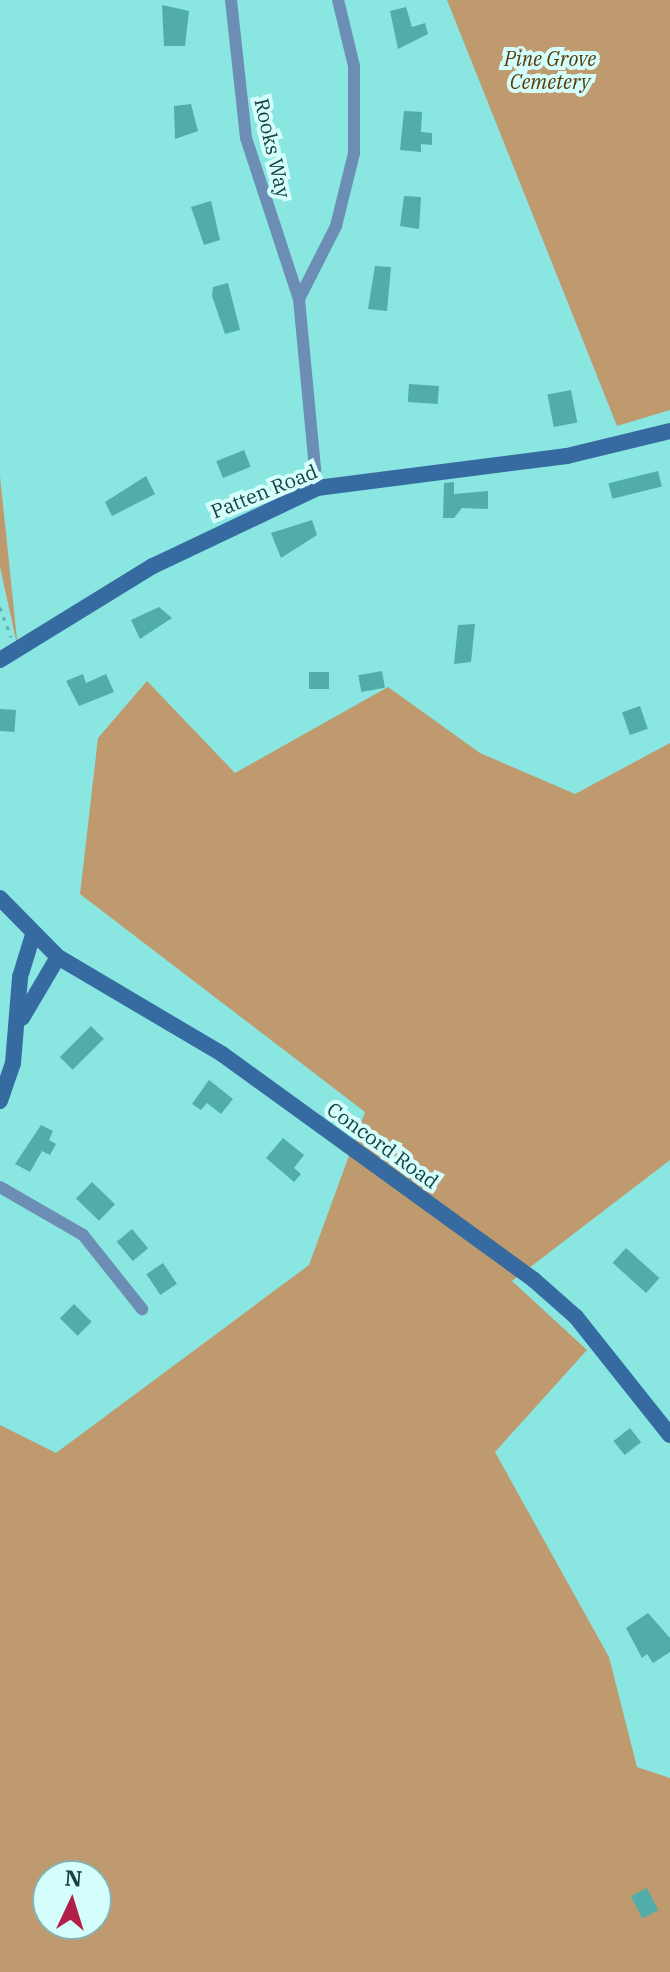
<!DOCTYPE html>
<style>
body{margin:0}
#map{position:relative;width:670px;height:1972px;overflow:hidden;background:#8ae6e1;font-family:"IBM Plex Serif",serif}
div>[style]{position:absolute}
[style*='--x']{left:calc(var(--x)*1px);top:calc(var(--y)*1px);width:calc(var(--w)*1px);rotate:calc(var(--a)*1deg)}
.green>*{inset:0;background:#bf9a6e}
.building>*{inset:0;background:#50ada9;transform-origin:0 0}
.path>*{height:3px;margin-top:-1.5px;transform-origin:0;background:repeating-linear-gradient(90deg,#67b3af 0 4px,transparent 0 10px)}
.street>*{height:12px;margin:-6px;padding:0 6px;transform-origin:6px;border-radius:6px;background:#6c8eb4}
.secondary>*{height:16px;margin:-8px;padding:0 8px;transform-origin:8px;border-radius:8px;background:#366ba2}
span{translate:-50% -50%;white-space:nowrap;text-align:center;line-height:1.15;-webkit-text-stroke:8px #d3fefb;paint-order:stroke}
.park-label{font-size:20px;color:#5a3a0a;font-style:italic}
.street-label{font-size:20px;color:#1a413f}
.north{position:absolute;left:32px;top:1860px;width:80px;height:80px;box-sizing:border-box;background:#d3fefb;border:2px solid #89b2b0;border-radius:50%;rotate:4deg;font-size:22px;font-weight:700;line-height:32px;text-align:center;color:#1a413f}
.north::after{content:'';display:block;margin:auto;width:28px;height:36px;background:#b11f48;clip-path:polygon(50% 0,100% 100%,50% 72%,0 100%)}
</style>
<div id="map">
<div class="green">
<i style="clip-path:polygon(447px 0,670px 0,670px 410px,617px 426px)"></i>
<i style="clip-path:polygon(0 476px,18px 649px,0 567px)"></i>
<i style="clip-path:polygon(evenodd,147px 681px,235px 773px,388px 687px,480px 753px,575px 794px,670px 743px,670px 1160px,512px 1281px,587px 1350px,495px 1452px,609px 1657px,637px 1767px,670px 1778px,670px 1972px,0 1972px,0 1425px,56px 1453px,309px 1265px,365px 1112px,80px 894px,98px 738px,147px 681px,48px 1876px,96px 1876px,96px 1924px,48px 1924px,48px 1876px)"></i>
</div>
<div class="building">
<i style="clip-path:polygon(162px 5px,189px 11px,185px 46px,164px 46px)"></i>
<i style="clip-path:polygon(406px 7px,412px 27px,425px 23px,428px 34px,398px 49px,390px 11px)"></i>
<i style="clip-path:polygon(191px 104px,198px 131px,175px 139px,174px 106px)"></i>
<i style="clip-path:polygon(404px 111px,422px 112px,421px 132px,432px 133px,432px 145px,421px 144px,421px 152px,400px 150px)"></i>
<i style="clip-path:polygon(404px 196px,421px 197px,419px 229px,400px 226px)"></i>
<i style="clip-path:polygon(211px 201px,220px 240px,204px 245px,191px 207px)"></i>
<i style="clip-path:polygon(375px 266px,391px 267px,387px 311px,368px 309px)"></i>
<i style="clip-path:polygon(228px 283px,240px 330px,225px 334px,212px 296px,213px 287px)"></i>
<i style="left:409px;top:384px;width:30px;height:18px;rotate:4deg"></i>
<i style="left:571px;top:390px;width:33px;height:24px;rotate:79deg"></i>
<i style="left:244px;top:450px;width:18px;height:30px;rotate:68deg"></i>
<i style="left:658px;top:471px;width:16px;height:51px;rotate:76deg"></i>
<i style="clip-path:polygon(146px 476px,155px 494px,112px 516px,105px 502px)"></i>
<i style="clip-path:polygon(454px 482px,454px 494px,488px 491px,488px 509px,462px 508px,454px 518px,443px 518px,444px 483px)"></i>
<i style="clip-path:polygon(312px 520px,317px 535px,281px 558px,271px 533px)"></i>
<i style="clip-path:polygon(159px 607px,172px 618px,140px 639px,131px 620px)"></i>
<i style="clip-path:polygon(475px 624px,471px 662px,454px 664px,458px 625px)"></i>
<i style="left:382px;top:671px;width:17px;height:24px;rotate:80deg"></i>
<i style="left:309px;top:672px;width:20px;height:17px"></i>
<i style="clip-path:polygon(83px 674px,86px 683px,106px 674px,114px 692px,79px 706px,66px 681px)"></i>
<i style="left:640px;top:706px;width:24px;height:19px;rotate:71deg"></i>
<i style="left:0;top:709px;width:16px;height:22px;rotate:4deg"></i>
<i style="left:91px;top:1026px;width:18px;height:44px;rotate:45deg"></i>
<i style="clip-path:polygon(209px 1080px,233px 1099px,221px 1114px,207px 1103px,201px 1110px,192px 1104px)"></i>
<i style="clip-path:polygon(41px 1125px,53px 1131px,49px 1140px,56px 1144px,50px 1155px,42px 1151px,30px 1172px,15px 1164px)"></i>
<i style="clip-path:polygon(283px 1138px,304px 1155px,294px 1168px,301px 1174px,294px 1182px,266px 1158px)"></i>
<i style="left:92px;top:1182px;width:32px;height:23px;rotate:44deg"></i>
<i style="left:132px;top:1229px;width:25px;height:20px;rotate:50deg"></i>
<i style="left:626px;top:1248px;width:45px;height:20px;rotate:42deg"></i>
<i style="left:163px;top:1263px;width:25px;height:20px;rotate:56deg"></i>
<i style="left:74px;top:1304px;width:25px;height:20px;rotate:45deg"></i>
<i style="left:630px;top:1428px;width:18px;height:21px;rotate:52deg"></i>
<i style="clip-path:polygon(648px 1613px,670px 1638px,670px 1652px,653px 1663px,647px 1654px,642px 1658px,626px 1628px)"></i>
<i style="left:647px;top:1888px;width:25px;height:18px;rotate:63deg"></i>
</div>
<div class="path">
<i style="--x:0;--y:607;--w:32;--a:70"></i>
</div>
<div class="street">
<i style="--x:231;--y:0;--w:139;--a:83.8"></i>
<i style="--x:246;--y:138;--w:169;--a:71.8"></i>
<i style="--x:299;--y:299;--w:190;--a:84.6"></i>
<i style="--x:299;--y:299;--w:82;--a:-63.1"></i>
<i style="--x:336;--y:226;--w:75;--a:-76.1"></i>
<i style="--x:354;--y:153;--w:87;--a:-90"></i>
<i style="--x:354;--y:66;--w:68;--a:-103.6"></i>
<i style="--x:0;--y:1187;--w:96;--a:30"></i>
<i style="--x:83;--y:1235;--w:95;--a:51.4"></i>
</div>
<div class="secondary">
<i style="--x:0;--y:660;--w:180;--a:-31.6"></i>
<i style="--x:153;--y:566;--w:182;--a:-25.4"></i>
<i style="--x:317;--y:488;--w:252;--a:-7.3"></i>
<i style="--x:567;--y:456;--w:106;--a:-13.6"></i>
<i style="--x:0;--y:898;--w:83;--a:45.5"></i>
<i style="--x:58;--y:957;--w:191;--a:30.6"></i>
<i style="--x:222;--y:1054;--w:385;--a:35.9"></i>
<i style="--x:534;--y:1280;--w:56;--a:41.4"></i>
<i style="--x:576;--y:1317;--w:151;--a:51.5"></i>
<i style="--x:22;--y:1018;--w:71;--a:-59.5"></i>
<i style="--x:0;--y:1101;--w:40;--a:-71.1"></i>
<i style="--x:13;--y:1063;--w:86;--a:-85.3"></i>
<i style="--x:20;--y:977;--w:44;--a:-72.8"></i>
</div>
<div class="park-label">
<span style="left:550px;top:70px">Pine Grove<br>Cemetery</span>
</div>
<div class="street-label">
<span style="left:273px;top:148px;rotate:77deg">Rooks Way</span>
<span style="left:264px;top:491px;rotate:-22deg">Patten Road</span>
<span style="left:383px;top:1145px;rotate:36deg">Concord Road</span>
</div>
<div class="north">N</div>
</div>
